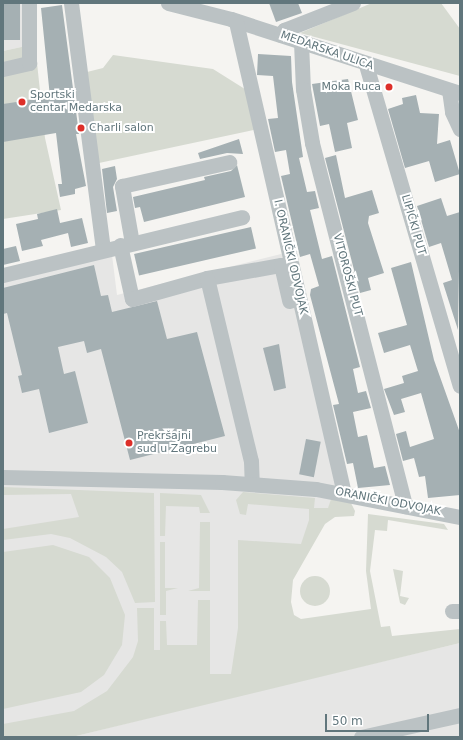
<!DOCTYPE html>
<meta charset="utf-8">
<style>
body{margin:0}
#map{position:relative;width:463px;height:740px;overflow:hidden;background:#f5f4f1;font-family:"DejaVu Sans",sans-serif}
div>[style]{position:absolute}
[style*='--x']{left:calc(var(--x)*1px);top:calc(var(--y)*1px);width:calc(var(--w)*1px);rotate:calc(var(--a)*1deg)}
.built>*{inset:0;background:#e6e6e5}
.green>*{inset:0;background:#d6dad1}
.round{border-radius:50%}
.building>*{inset:0;background:#a5b0b3;transform-origin:0 0}
.minor>*{height:15px;margin:-7.5px;padding:0 7.5px;transform-origin:7.5px;border-radius:7.5px;background:#bbc2c4}
.dots>*{width:11px;height:11px;translate:-50% -50%;box-sizing:border-box;border:2px solid #fff;border-radius:50%}
span{translate:-50% -50%;white-space:nowrap;text-align:center;line-height:1.15;-webkit-text-stroke:4px #fff;paint-order:stroke}
.street-label{font-size:11px;color:#61767c}
.poi-label{font-size:11px;color:#61767c}
.right{translate:-100% -50%;text-align:right}
.left{translate:0 -50%;text-align:left}
.frame{position:absolute;inset:0;border:4px solid #61767c;pointer-events:none}
.scale{position:absolute;left:325px;top:714px;width:104px;height:18px;box-sizing:border-box;border:2px solid #61767c;border-top:0;padding-left:5px;font-size:12px;line-height:14px;white-space:nowrap;color:#61767c;-webkit-text-stroke:3px #fff;paint-order:stroke}
</style>
<div id="map">
<div class="built">
<i style="clip-path:polygon(3px 3px,34px 3px,35px 44px,3px 51px)"></i>
<i style="clip-path:polygon(285px 253px,337px 479px,328px 510px,240px 626px,235px 686px,3px 733px,3px 282px,112px 255px,117px 295px)"></i>
<i style="clip-path:polygon(460px 643px,460px 737px,72px 737px,229px 698px)"></i>
</div>
<div class="green">
<i style="clip-path:polygon(372px 3px,441px 3px,460px 29px,460px 76px,300px 33px)"></i>
<i style="clip-path:polygon(35px 44px,45px 138px,61px 210px,3px 219px,3px 51px)"></i>
<i style="clip-path:polygon(113px 55px,213px 69px,248px 91px,258px 129px,99px 163px,87px 72px,103px 68px)"></i>
<i style="clip-path:polygon(3px 487px,154px 493px,155px 602px,135px 603px,122px 572px,106px 557px,70px 538px,51px 534px,3px 540px,3px 529px,79px 517px,71px 494px,3px 495px)"></i>
<i style="clip-path:polygon(243px 492px,315px 498px,314px 508px,328px 508px,331px 499px,351px 503px,355px 511px,354px 516px,335px 517px,325px 524px,293px 580px,291px 602px,294px 615px,301px 619px,371px 609px,366px 571px,368px 514px,444px 524px,448px 530px,388px 520px,387px 531px,375px 530px,370px 571px,381px 627px,390px 626px,392px 636px,460px 629px,460px 643px,72px 737px,3px 737px,3px 724px,74px 711px,107px 691px,133px 657px,138px 641px,137px 608px,154px 608px,154px 650px,160px 650px,160px 621px,166px 621px,167px 645px,197px 645px,198px 600px,210px 600px,210px 674px,231px 674px,238px 628px,238px 540px,301px 544px,309px 520px,309px 509px,248px 504px,246px 515px,240px 514px,236px 500px)"></i>
<i style="clip-path:polygon(160px 493px,201px 495px,210px 513px,200px 513px,199px 507px,166px 506px,165px 536px,160px 536px)"></i>
<i style="clip-path:polygon(200px 522px,210px 522px,210px 591px,188px 591px,199px 588px)"></i>
<i style="clip-path:polygon(160px 542px,165px 542px,165px 588px,178px 588px,166px 591px,166px 615px,160px 615px)"></i>
<i style="clip-path:polygon(53px 545px,89px 557px,110px 578px,125px 615px,122px 645px,104px 675px,81px 692px,3px 709px,3px 552px)"></i>
<i style="clip-path:polygon(393px 569px,403px 571px,400px 596px,409px 598px,405px 605px,400px 603px)"></i>
<i class="round" style="left:300px;top:576px;width:30px;height:30px"></i>
</div>
<div class="building">
<i style="left:3px;top:3px;width:17px;height:37px"></i>
<i style="clip-path:polygon(269px 3px,298px 3px,302px 13px,276px 22px)"></i>
<i style="clip-path:polygon(62px 5px,79px 134px,76px 134px,86px 186px,75px 189px,75px 194px,60px 197px,58px 184px,62px 184px,56px 133px,3px 142px,3px 104px,50px 97px,41px 8px)"></i>
<i style="clip-path:polygon(258px 54px,291px 56px,292px 82px,303px 157px,299px 158px,307px 192px,315px 191px,319px 208px,310px 210px,322px 259px,332px 256px,360px 367px,353px 369px,358px 393px,366px 391px,371px 408px,353px 412px,358px 437px,367px 435px,374px 468px,385px 466px,390px 485px,358px 488px,353px 463px,347px 464px,333px 405px,339px 404px,310px 295px,311px 289px,319px 286px,310px 254px,300px 257px,281px 176px,290px 174px,286px 150px,275px 152px,268px 119px,278px 118px,273px 76px,257px 75px)"></i>
<i style="clip-path:polygon(348px 79px,358px 120px,347px 123px,352px 148px,335px 152px,329px 124px,320px 126px,312px 84px)"></i>
<i style="clip-path:polygon(416px 95px,420px 113px,439px 114px,437px 144px,450px 140px,460px 174px,435px 182px,429px 161px,405px 168px,388px 109px,403px 104px,402px 98px)"></i>
<i style="clip-path:polygon(239px 139px,243px 154px,227px 153px,200px 159px,198px 153px)"></i>
<i style="clip-path:polygon(336px 155px,345px 198px,372px 190px,379px 213px,369px 216px,368px 223px,384px 273px,368px 278px,371px 290px,360px 293px,325px 158px)"></i>
<i style="clip-path:polygon(237px 165px,245px 197px,144px 222px,140px 207px,135px 208px,133px 197px,205px 180px,204px 177px,231px 171px)"></i>
<i style="clip-path:polygon(115px 166px,117px 179px,113px 187px,117px 211px,107px 213px,102px 169px)"></i>
<i style="clip-path:polygon(441px 198px,447px 216px,460px 212px,458px 330px,443px 283px,452px 280px,441px 243px,429px 247px,417px 206px)"></i>
<i style="clip-path:polygon(57px 209px,60px 223px,82px 218px,88px 243px,71px 247px,68px 233px,41px 240px,43px 246px,22px 251px,16px 224px,38px 219px,37px 214px)"></i>
<i style="left:251px;top:227px;width:22px;height:120px;rotate:77deg"></i>
<i style="clip-path:polygon(16px 246px,20px 261px,3px 265px,3px 249px)"></i>
<i style="clip-path:polygon(411px 262px,434px 360px,460px 433px,460px 495px,428px 498px,425px 476px,419px 477px,414px 458px,403px 461px,396px 434px,406px 431px,410px 447px,434px 439px,421px 393px,401px 399px,405px 412px,394px 415px,384px 389px,404px 383px,402px 376px,418px 371px,410px 345px,384px 353px,378px 333px,407px 325px,391px 268px)"></i>
<i style="clip-path:polygon(94px 265px,101px 296px,108px 295px,112px 312px,157px 301px,167px 339px,197px 332px,225px 436px,130px 460px,101px 349px,87px 353px,84px 341px,58px 347px,64px 374px,75px 371px,88px 423px,49px 433px,39px 389px,22px 393px,18px 376px,22px 375px,7px 313px,3px 314px,3px 288px)"></i>
<i style="clip-path:polygon(279px 344px,286px 388px,274px 391px,263px 348px)"></i>
<i style="left:306px;top:439px;width:15px;height:36px;rotate:11deg"></i>
</div>
<div class="minor">
<i style="--x:71;--y:3;--w:248;--a:82.6"></i>
<i style="--x:168;--y:3;--w:65;--a:14.3"></i>
<i style="--x:231;--y:19;--w:241;--a:17.9"></i>
<i style="--x:236;--y:22;--w:482;--a:77.1"></i>
<i style="--x:281;--y:35;--w:6;--a:-59"></i>
<i style="--x:284;--y:30;--w:74;--a:-21.4"></i>
<i style="--x:301;--y:42;--w:47;--a:87.6"></i>
<i style="--x:303;--y:89;--w:55;--a:80.5"></i>
<i style="--x:312;--y:143;--w:375;--a:75.6"></i>
<i style="--x:366;--y:65;--w:334;--a:73.7"></i>
<i style="--x:3;--y:69;--w:27;--a:-13"></i>
<i style="--x:29;--y:63;--w:60;--a:-90"></i>
<i style="--x:449;--y:90;--w:22;--a:82"></i>
<i style="--x:452;--y:112;--w:19;--a:65"></i>
<i style="--x:132;--y:243;--w:58;--a:-100"></i>
<i style="--x:122;--y:186;--w:110;--a:-12.6"></i>
<i style="--x:120;--y:245;--w:55;--a:77.5"></i>
<i style="--x:132;--y:299;--w:78;--a:-15.6"></i>
<i style="--x:207;--y:278;--w:75;--a:-10"></i>
<i style="--x:281;--y:265;--w:37;--a:77"></i>
<i style="--x:3;--y:275;--w:246;--a:-13.6"></i>
<i style="--x:207;--y:278;--w:188;--a:76.5"></i>
<i style="--x:251;--y:461;--w:23;--a:88"></i>
<i style="--x:3;--y:477;--w:219;--a:1.3"></i>
<i style="--x:222;--y:482;--w:94;--a:4.3"></i>
<i style="--x:316;--y:489;--w:147;--a:11"></i>
<i style="--x:452;--y:611;--w:8;--a:0"></i>
<i style="--x:361;--y:737;--w:101;--a:-12.5"></i>
</div>
<div class="dots">
<i style="left:389px;top:87px;background:#dd2f29"></i>
<i style="left:22px;top:102px;background:#dd2f29"></i>
<i style="left:81px;top:128px;background:#dd2f29"></i>
<i style="left:129px;top:443px;background:#dd2f29"></i>
</div>
<div class="street-label">
<span style="left:327px;top:51px;rotate:19deg">MEDARSKA ULICA</span>
<span style="left:413px;top:225px;rotate:74deg">LIPIČKI PUT</span>
<span style="left:290px;top:257px;rotate:77deg">I. ORANIČKI ODVOJAK</span>
<span style="left:347px;top:275px;rotate:75deg">VITOROŠKI PUT</span>
<span style="left:388px;top:502px;rotate:11deg">ORANIČKI ODVOJAK</span>
</div>
<div class="poi-label">
<span class="right" style="left:381px;top:87px">Moka Ruca</span>
<span class="left" style="left:30px;top:102px">Sportski<br>centar Medarska</span>
<span class="left" style="left:89px;top:128px">Charli salon</span>
<span class="left" style="left:137px;top:443px">Prekršajni<br>sud u Zagrebu</span>
</div>
<div class="frame"></div>
<div class="scale">50 m</div>
</div>
